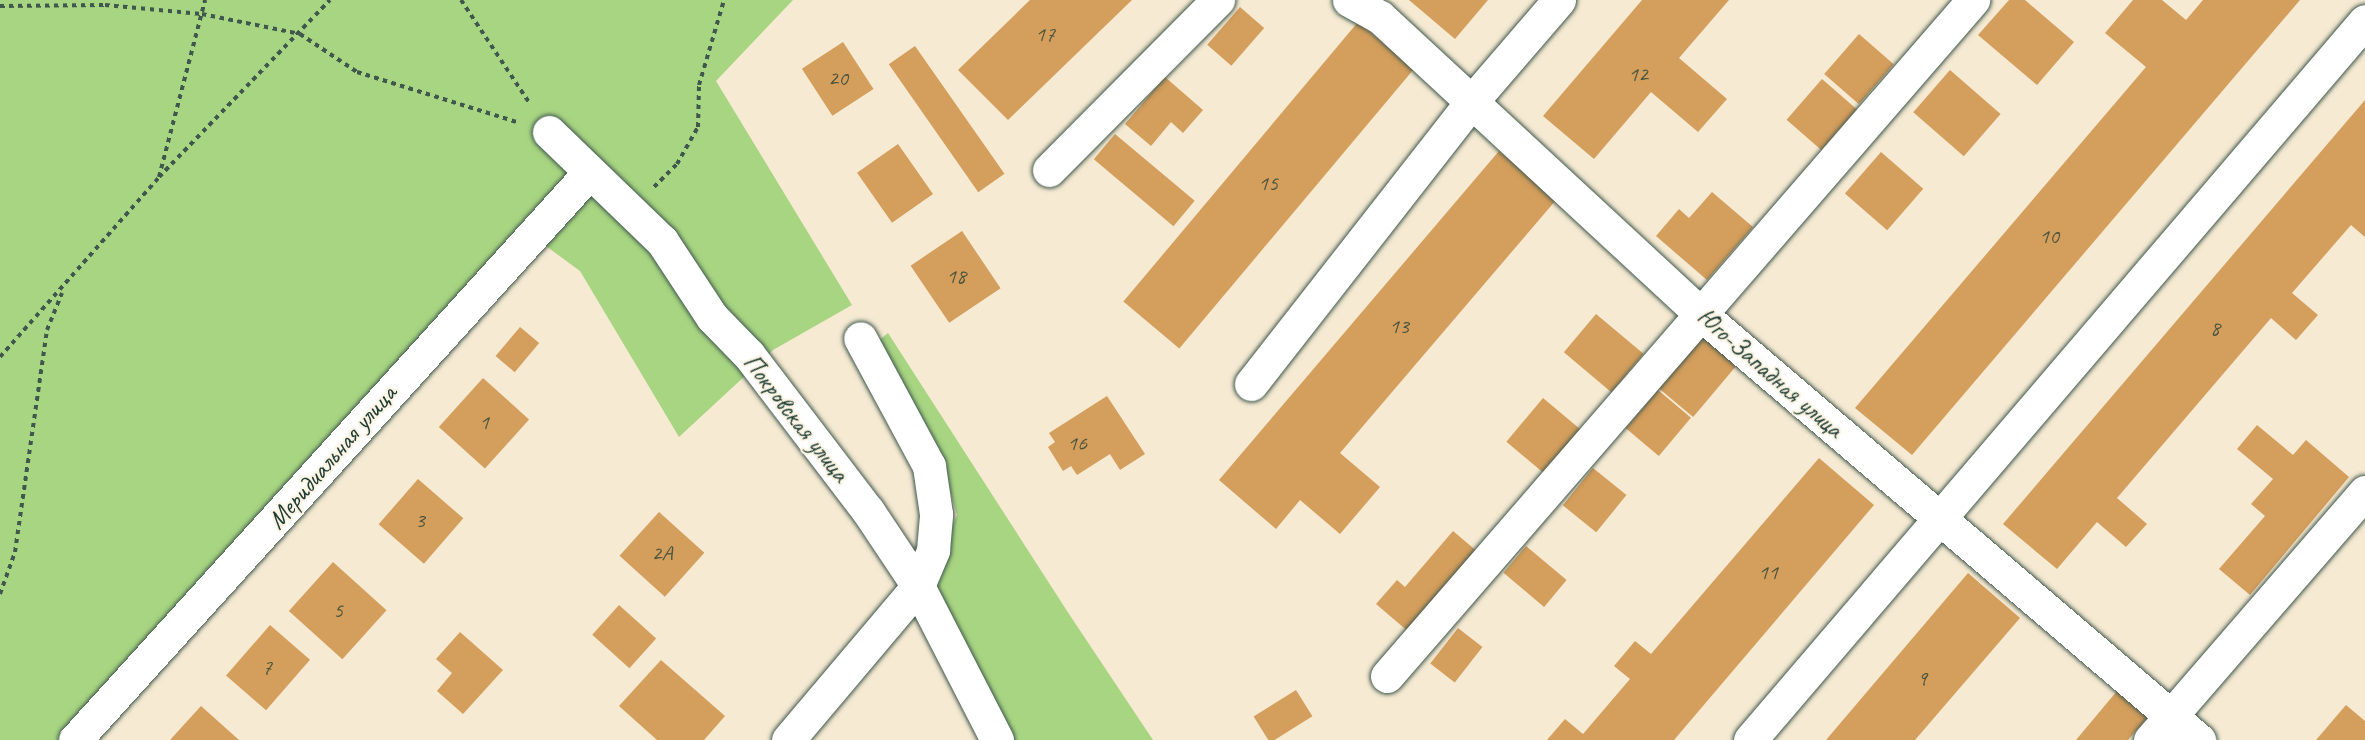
<!DOCTYPE html>
<meta charset="utf-8">
<style>
body{margin:0}
#map{position:relative;width:2365px;height:740px;overflow:hidden;background:#f6ead2;font-family:Caveat,sans-serif}
div>[style]{position:absolute}
[style*='--x']{left:calc(var(--x)*1px);top:calc(var(--y)*1px);width:calc(var(--w)*1px);rotate:calc(var(--a)*1deg)}
.green>*{inset:0;background:#a8d582}
.building>*{inset:0;background:#d49e5c;transform-origin:0 0}
.path>*{height:4px;margin-top:-2px;transform-origin:0;background:repeating-linear-gradient(90deg,#3f574c 0 4.5px,transparent 0 9px)}
.roads{filter:drop-shadow(0 0 2px #3f574c) drop-shadow(0 0 2px #3f574c)}
.minor>*{height:33px;margin:-16.5px;padding:0 16.5px;transform-origin:16.5px;border-radius:16.5px;background:#fff}
span{translate:-50% -50%;white-space:nowrap;text-align:center;line-height:1.15;-webkit-text-stroke:4.5px #fcf5e5;paint-order:stroke}
.number-label{font-size:22px;color:#4c553e}
.number-label span{-webkit-text-stroke-width:0}
.street-label{font-size:26px;color:#1f3d34}
</style>
<div id="map">
<div class="green">
<i style="clip-path:polygon(0 0,793px 0,716px 81px,852px 305px,773px 350px,679px 437px,580px 271px,520px 227px,74px 740px,0 740px)"></i>
<i style="clip-path:polygon(888px 333px,1069px 614px,1153px 740px,1008px 740px,927px 579px,957px 515px,947px 480px,872px 346px)"></i>
</div>
<div class="building">
<i style="clip-path:polygon(1030px 0,1132px 0,1008px 120px,958px 70px)"></i>
<i style="clip-path:polygon(1409px 0,1488px 0,1455px 39px)"></i>
<i style="clip-path:polygon(1642px 0,1729px 0,1679px 58px,1727px 99px,1698px 132px,1651px 92px,1594px 159px,1543px 116px)"></i>
<i style="clip-path:polygon(2009px 0,2025px 0,2074px 42px,2037px 85px,1978px 35px)"></i>
<i style="clip-path:polygon(2133px 0,2162px 0,2186px 20px,2203px 0,2300px 0,1912px 455px,1855px 408px,2146px 67px,2105px 33px)"></i>
<i style="left:1240px;top:7px;width:32px;height:50px;rotate:41deg"></i>
<i style="left:1358px;top:22px;width:73px;height:365px;rotate:40deg"></i>
<i style="left:1859px;top:34px;width:46px;height:53px;rotate:41deg"></i>
<i style="left:843px;top:42px;width:56px;height:49px;rotate:57deg"></i>
<i style="left:915px;top:46px;width:156px;height:32px;rotate:55deg"></i>
<i style="left:1950px;top:70px;width:67px;height:56px;rotate:41deg"></i>
<i style="clip-path:polygon(1165px 77px,1203px 110px,1183px 133px,1171px 122px,1151px 146px,1125px 124px)"></i>
<i style="left:1822px;top:79px;width:46px;height:54px;rotate:41deg"></i>
<i style="clip-path:polygon(2365px 100px,2365px 237px,2351px 225px,2292px 293px,2318px 315px,2296px 340px,2271px 318px,2117px 498px,2147px 524px,2126px 547px,2097px 522px,2057px 569px,2003px 524px)"></i>
<i style="left:1115px;top:134px;width:104px;height:33px;rotate:40deg"></i>
<i style="left:898px;top:144px;width:61px;height:50px;rotate:55deg"></i>
<i style="clip-path:polygon(1499px 151px,1556px 200px,1340px 453px,1380px 487px,1340px 534px,1300px 500px,1276px 529px,1219px 480px)"></i>
<i style="left:1881px;top:152px;width:56px;height:55px;rotate:41deg"></i>
<i style="clip-path:polygon(1712px 192px,1753px 227px,1707px 280px,1656px 236px,1679px 209px,1689px 218px)"></i>
<i style="left:962px;top:231px;width:69px;height:62px;rotate:56deg"></i>
<i style="left:1596px;top:314px;width:62px;height:50px;rotate:40deg"></i>
<i style="left:520px;top:327px;width:25px;height:38px;rotate:40deg"></i>
<i style="left:1705px;top:333px;width:45px;height:72px;rotate:40deg"></i>
<i style="left:483px;top:378px;width:62px;height:66px;rotate:42deg"></i>
<i style="left:1658px;top:390px;width:43px;height:50px;rotate:40deg"></i>
<i style="clip-path:polygon(1107px 396px,1145px 454px,1120px 470px,1110px 454px,1077px 475px,1071px 466px,1063px 471px,1048px 447px,1055px 442px,1049px 433px)"></i>
<i style="left:1543px;top:398px;width:51px;height:57px;rotate:40deg"></i>
<i style="clip-path:polygon(2257px 425px,2293px 455px,2306px 440px,2349px 477px,2250px 595px,2219px 569px,2265px 516px,2251px 504px,2273px 479px,2237px 449px)"></i>
<i style="clip-path:polygon(1819px 458px,1874px 505px,1674px 740px,1547px 740px,1565px 719px,1583px 734px,1630px 679px,1614px 666px,1635px 641px,1651px 654px)"></i>
<i style="left:1593px;top:468px;width:43px;height:48px;rotate:39deg"></i>
<i style="left:418px;top:479px;width:60px;height:60px;rotate:41deg"></i>
<i style="left:659px;top:512px;width:61px;height:59px;rotate:42deg"></i>
<i style="clip-path:polygon(1453px 531px,1479px 553px,1410px 633px,1376px 604px,1397px 580px,1405px 587px)"></i>
<i style="left:1526px;top:546px;width:53px;height:35px;rotate:40deg"></i>
<i style="left:333px;top:562px;width:72px;height:66px;rotate:42deg"></i>
<i style="clip-path:polygon(1968px 573px,2020px 618px,1915px 740px,1826px 740px)"></i>
<i style="left:619px;top:605px;width:50px;height:40px;rotate:42deg"></i>
<i style="left:270px;top:625px;width:53px;height:67px;rotate:41deg"></i>
<i style="left:1458px;top:628px;width:31px;height:45px;rotate:38deg"></i>
<i style="clip-path:polygon(460px 632px,503px 670px,463px 714px,437px 691px,452px 673px,436px 659px)"></i>
<i style="clip-path:polygon(661px 660px,725px 716px,704px 740px,657px 740px,619px 706px)"></i>
<i style="left:1296px;top:690px;width:31px;height:50px;rotate:58deg"></i>
<i style="clip-path:polygon(2117px 691px,2148px 717px,2128px 740px,2076px 740px)"></i>
<i style="clip-path:polygon(2346px 705px,2365px 721px,2365px 740px,2316px 740px)"></i>
<i style="clip-path:polygon(201px 706px,239px 740px,170px 740px)"></i>
</div>
<div class="path">
<i style="--x:461;--y:0;--w:125;--a:56.4"></i>
<i style="--x:0;--y:6;--w:105;--a:-0.5"></i>
<i style="--x:105;--y:5;--w:97;--a:5.3"></i>
<i style="--x:202;--y:14;--w:100;--a:11.5"></i>
<i style="--x:300;--y:34;--w:69;--a:33.7"></i>
<i style="--x:357;--y:72;--w:168;--a:17.4"></i>
<i style="--x:159;--y:177;--w:183;--a:-75.4"></i>
<i style="--x:654;--y:187;--w:33;--a:-45"></i>
<i style="--x:677;--y:164;--w:43;--a:-60.4"></i>
<i style="--x:698;--y:127;--w:42;--a:-88.6"></i>
<i style="--x:699;--y:85;--w:89;--a:-73.6"></i>
<i style="--x:0;--y:357;--w:240;--a:-48.5"></i>
<i style="--x:159;--y:177;--w:246;--a:-46"></i>
<i style="--x:0;--y:594;--w:45;--a:-70.3"></i>
<i style="--x:15;--y:552;--w:224;--a:-81.8"></i>
<i style="--x:47;--y:330;--w:40;--a:-68"></i>
</div>
<div class="roads">
<div class="minor">
<i style="--x:1349;--y:0;--w:35;--a:29"></i>
<i style="--x:1380;--y:17;--w:440;--a:42.8"></i>
<i style="--x:1703;--y:316;--w:653;--a:40.53"></i>
<i style="--x:549;--y:132;--w:157;--a:44"></i>
<i style="--x:662;--y:241;--w:91;--a:56.7"></i>
<i style="--x:712;--y:317;--w:53;--a:45.8"></i>
<i style="--x:749;--y:355;--w:196;--a:52.7"></i>
<i style="--x:868;--y:511;--w:90;--a:56.3"></i>
<i style="--x:918;--y:586;--w:173;--a:62.8"></i>
<i style="--x:1049;--y:170;--w:240;--a:-45.2"></i>
<i style="--x:1251;--y:384;--w:360;--a:-52"></i>
<i style="--x:1473;--y:100;--w:132;--a:-49.3"></i>
<i style="--x:1387;--y:676;--w:895;--a:-49.08"></i>
<i style="--x:75;--y:740;--w:765;--a:-47.81"></i>
<i style="--x:788;--y:740;--w:202;--a:-49.8"></i>
<i style="--x:918;--y:586;--w:39;--a:-67"></i>
<i style="--x:933;--y:550;--w:36;--a:-85"></i>
<i style="--x:936;--y:514;--w:49;--a:-98.3"></i>
<i style="--x:929;--y:466;--w:145;--a:-118.3"></i>
<i style="--x:1750;--y:740;--w:946;--a:-49.46"></i>
<i style="--x:2150;--y:740;--w:328;--a:-49.1"></i>
</div>
</div>
<div class="number-label">
<span style="left:1045px;top:35px">17</span>
<span style="left:1638px;top:75px">12</span>
<span style="left:838px;top:79px">20</span>
<span style="left:1268px;top:184px">15</span>
<span style="left:2049px;top:237px">10</span>
<span style="left:956px;top:277px">18</span>
<span style="left:1399px;top:327px">13</span>
<span style="left:2215px;top:329px">8</span>
<span style="left:484px;top:423px">1</span>
<span style="left:1077px;top:444px">16</span>
<span style="left:420px;top:521px">3</span>
<span style="left:662px;top:554px">2А</span>
<span style="left:1768px;top:573px">11</span>
<span style="left:338px;top:611px">5</span>
<span style="left:267px;top:668px">7</span>
<span style="left:1922px;top:679px">9</span>
</div>
<div class="street-label">
<span style="left:1770px;top:373px;rotate:41deg">Юго-Западная улица</span>
<span style="left:796px;top:418px;rotate:52deg">Покровская улица</span>
<span style="left:332px;top:457px;rotate:-49deg">Меридиальная улица</span>
</div>
</div>
